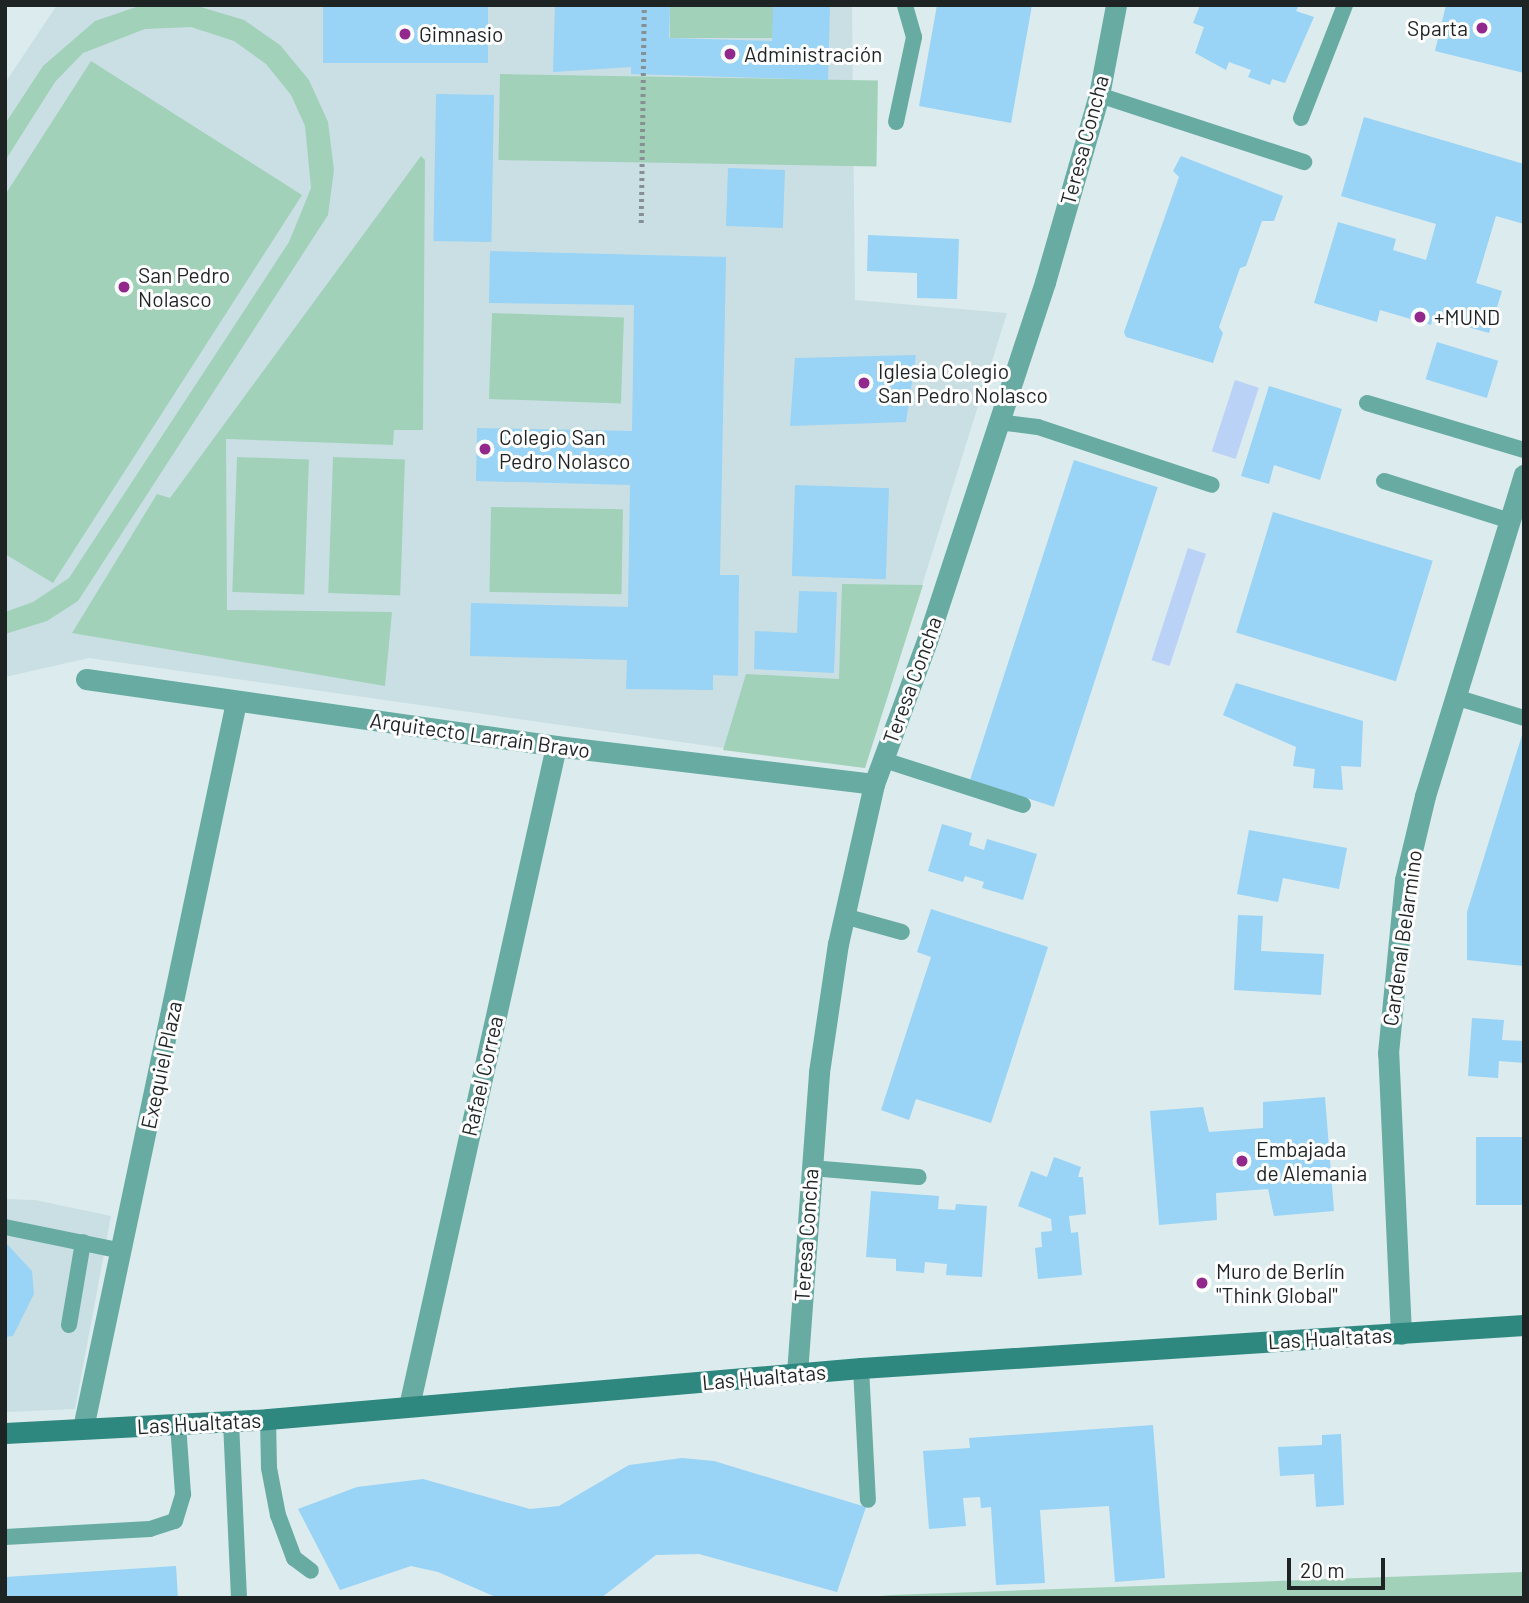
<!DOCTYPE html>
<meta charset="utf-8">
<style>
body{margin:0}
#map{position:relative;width:1529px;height:1603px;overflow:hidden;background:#dcebed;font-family:Barlow,sans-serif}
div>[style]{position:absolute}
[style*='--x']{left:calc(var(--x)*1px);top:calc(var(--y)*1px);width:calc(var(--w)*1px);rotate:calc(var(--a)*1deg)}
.built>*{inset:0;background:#c9dfe4}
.green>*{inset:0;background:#a2d1b9;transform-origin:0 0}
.water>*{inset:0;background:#bad2f6;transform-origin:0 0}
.building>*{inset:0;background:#99d3f5;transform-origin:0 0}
.path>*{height:4.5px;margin-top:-2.25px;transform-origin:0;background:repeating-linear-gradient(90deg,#869092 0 3.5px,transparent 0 7px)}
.lane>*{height:16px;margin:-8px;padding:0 8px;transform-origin:8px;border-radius:8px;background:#67aba3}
.street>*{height:21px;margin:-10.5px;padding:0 10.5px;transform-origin:10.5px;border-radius:10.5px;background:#67aba3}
.secondary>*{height:21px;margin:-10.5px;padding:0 10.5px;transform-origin:10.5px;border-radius:10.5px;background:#2f8880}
.dots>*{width:19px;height:19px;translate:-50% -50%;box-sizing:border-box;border:4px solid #fff;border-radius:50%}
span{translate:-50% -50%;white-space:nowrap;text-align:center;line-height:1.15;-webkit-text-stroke:6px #fff;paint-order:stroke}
.poi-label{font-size:21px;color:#1e2324}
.right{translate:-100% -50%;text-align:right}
.left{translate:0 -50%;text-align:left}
.street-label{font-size:21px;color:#1e2324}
.frame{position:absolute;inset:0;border:7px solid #1e2324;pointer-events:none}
.scale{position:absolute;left:1287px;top:1558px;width:98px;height:32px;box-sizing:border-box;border:4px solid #1e2324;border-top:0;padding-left:9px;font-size:21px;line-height:24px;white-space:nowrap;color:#1e2324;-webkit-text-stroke:5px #fff;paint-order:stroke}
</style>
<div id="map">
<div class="built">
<i style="clip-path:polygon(57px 5px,852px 5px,855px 300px,1007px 313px,865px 768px,89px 658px,5px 677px,5px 83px)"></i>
<i style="clip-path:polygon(5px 1199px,35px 1200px,111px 1216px,75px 1409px,5px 1412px)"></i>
</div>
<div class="green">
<i style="clip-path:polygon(142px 5px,194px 5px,244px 20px,280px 45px,309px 80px,328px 122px,334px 170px,328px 215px,78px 601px,47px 621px,5px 634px,5px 612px,33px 602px,69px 578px,289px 242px,311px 188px,305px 126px,291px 95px,266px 64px,234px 41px,191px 27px,145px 29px,83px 53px,55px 82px,5px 161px,5px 124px,43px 66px,95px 21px)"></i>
<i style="left:670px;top:5px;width:103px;height:33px"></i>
<i style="clip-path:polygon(91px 61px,302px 195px,53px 583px,5px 554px,5px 195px)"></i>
<i style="left:500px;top:74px;width:378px;height:86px;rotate:1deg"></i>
<i style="clip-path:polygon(421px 156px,425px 160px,423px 430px,394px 430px,393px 445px,226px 439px,227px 610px,392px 612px,385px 686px,72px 633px,157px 494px,170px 498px)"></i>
<i style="left:492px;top:313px;width:132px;height:86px;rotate:2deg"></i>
<i style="left:237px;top:457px;width:72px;height:135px;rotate:2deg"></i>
<i style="left:333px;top:457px;width:72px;height:136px;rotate:2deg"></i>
<i style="left:491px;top:507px;width:132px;height:85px;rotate:1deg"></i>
<i style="clip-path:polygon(842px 584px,923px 585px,865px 768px,723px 750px,746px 674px,839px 679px)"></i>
<i style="clip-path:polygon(1524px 1572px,1524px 1598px,855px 1598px,892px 1595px)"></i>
</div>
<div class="water">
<i style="left:1235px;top:380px;width:25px;height:75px;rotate:18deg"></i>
<i style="left:1188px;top:548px;width:19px;height:118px;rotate:18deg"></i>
</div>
<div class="building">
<i style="left:323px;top:5px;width:165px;height:58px"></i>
<i style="clip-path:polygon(555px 5px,670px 5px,669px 38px,772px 41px,773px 5px,830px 5px,828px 80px,631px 74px,631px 67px,553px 72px)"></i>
<i style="clip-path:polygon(937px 5px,1032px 5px,1011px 123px,919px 106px)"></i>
<i style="clip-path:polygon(1200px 5px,1299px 5px,1296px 11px,1314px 17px,1285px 83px,1272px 79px,1270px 85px,1248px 77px,1251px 70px,1229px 62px,1226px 70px,1195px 53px,1204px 27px,1193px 23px)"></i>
<i style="clip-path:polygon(1446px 5px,1524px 5px,1524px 73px,1435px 51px)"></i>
<i style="left:436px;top:94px;width:58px;height:147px;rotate:1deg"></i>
<i style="clip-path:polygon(1364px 117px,1524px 164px,1524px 224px,1496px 216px,1476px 283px,1502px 291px,1489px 333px,1433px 317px,1431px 325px,1380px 310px,1377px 322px,1314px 303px,1338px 222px,1396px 239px,1393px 250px,1426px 260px,1436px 224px,1341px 196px)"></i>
<i style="clip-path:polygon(1181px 156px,1283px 196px,1274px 221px,1262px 221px,1246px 266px,1240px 268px,1219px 327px,1223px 333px,1213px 363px,1126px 337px,1124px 332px,1179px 177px,1173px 171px)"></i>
<i style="left:728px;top:168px;width:57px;height:58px;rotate:2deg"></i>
<i style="clip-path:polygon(868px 235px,959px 239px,957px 299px,917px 298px,917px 273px,867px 271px)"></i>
<i style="clip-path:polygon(490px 251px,726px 257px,720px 575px,739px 575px,738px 676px,713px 675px,713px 690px,626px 689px,627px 660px,470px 656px,471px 603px,628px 607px,630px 485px,476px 481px,477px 428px,632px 431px,634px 305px,489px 303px)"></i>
<i style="left:1437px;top:342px;width:64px;height:39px;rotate:17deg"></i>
<i style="clip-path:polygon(916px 355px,906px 422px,790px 426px,795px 358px)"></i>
<i style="clip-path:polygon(1269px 386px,1342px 409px,1320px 480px,1274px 465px,1269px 484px,1241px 476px)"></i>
<i style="left:1074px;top:460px;width:88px;height:336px;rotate:18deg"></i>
<i style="left:795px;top:485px;width:94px;height:91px;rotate:2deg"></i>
<i style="left:1273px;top:512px;width:167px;height:126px;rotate:17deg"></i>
<i style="clip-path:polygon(799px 591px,837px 592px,834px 673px,754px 669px,755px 631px,797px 633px)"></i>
<i style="clip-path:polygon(1236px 683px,1363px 721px,1361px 767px,1341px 766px,1343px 790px,1313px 788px,1315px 769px,1293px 766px,1296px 747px,1223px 715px)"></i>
<i style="clip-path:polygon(1523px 732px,1524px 966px,1467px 960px,1467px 912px)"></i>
<i style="clip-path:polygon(942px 824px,972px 833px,969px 845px,984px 850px,987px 839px,1037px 854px,1023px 900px,982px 888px,984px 882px,965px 876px,963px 882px,928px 871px)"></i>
<i style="clip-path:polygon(1249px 830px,1347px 848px,1339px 889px,1283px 878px,1278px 902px,1237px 894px)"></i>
<i style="clip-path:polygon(931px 909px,1048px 947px,991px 1123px,916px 1099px,909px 1120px,881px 1110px,931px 957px,917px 952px)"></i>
<i style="clip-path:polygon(1238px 915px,1263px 916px,1261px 951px,1324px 954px,1321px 995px,1234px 990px)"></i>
<i style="clip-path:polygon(1472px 1018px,1504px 1020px,1502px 1040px,1524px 1041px,1524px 1063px,1499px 1061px,1498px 1078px,1468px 1076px)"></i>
<i style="clip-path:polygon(1325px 1097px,1334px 1211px,1274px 1216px,1268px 1189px,1216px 1193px,1217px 1220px,1159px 1225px,1150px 1111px,1203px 1107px,1209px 1132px,1263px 1128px,1263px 1102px)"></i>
<i style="left:1524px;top:1137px;width:68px;height:48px;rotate:90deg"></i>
<i style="clip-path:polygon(1054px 1157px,1081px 1167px,1078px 1177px,1083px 1177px,1086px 1214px,1069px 1216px,1071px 1233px,1078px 1232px,1082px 1275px,1038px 1279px,1035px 1248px,1042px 1247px,1041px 1232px,1052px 1231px,1051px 1219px,1018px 1206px,1031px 1171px,1047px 1177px)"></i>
<i style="clip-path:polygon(871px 1191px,939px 1196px,938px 1209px,955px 1210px,956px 1204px,987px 1206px,982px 1277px,946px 1275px,947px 1264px,925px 1262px,924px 1273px,896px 1271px,896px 1259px,866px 1257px)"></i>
<i style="clip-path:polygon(5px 1242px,32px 1271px,34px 1294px,13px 1336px,5px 1337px)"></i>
<i style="clip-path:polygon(1153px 1425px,1165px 1578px,1115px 1582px,1109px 1506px,1040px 1510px,1045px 1583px,996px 1585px,991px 1507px,981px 1508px,980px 1497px,963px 1498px,966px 1526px,929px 1529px,923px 1451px,970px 1448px,969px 1438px)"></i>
<i style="clip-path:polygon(1341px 1434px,1344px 1505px,1316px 1507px,1314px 1474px,1280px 1476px,1278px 1447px,1322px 1445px,1322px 1435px)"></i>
<i style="clip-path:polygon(682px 1458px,714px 1461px,866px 1507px,837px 1592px,699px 1554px,656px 1555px,601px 1598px,498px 1598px,438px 1572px,411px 1566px,340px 1590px,298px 1509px,357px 1487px,423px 1479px,530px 1509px,559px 1506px,629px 1465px)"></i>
<i style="clip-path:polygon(176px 1566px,178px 1598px,5px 1598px,5px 1577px)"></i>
</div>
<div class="path">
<i style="--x:641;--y:223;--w:218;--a:-89.2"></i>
</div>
<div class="lane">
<i style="--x:1099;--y:95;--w:216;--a:18.1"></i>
<i style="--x:1301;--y:118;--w:121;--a:-68.7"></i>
<i style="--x:896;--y:122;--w:87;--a:-78"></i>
<i style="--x:914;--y:37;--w:33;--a:-106"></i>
<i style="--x:1367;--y:403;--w:164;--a:16.7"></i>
<i style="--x:998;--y:422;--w:40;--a:7.1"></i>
<i style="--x:1038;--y:427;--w:183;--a:18.4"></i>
<i style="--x:1384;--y:481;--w:132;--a:17.6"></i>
<i style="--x:1455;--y:697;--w:72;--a:16.9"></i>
<i style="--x:884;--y:760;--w:146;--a:17.9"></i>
<i style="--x:844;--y:916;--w:60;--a:15.4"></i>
<i style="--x:811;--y:1168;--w:108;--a:4.8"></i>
<i style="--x:5;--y:1227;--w:119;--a:11.6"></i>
<i style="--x:69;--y:1325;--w:84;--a:-80.4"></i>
<i style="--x:861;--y:1368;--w:132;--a:87"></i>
<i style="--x:268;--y:1419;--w:49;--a:88.8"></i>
<i style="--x:269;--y:1468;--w:48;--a:79.2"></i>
<i style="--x:278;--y:1515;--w:46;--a:69.6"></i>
<i style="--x:294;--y:1558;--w:21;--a:37"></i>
<i style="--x:231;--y:1422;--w:176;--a:87.4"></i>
<i style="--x:5;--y:1537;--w:145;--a:-3.2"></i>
<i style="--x:150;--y:1529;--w:26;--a:-18"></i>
<i style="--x:175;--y:1521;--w:28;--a:-73"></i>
<i style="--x:183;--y:1494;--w:70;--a:-94.1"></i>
</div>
<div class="street">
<i style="--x:86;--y:679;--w:475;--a:8.1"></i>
<i style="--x:556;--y:746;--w:320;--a:6.8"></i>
<i style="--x:1401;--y:1334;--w:281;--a:-92.6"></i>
<i style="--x:1388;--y:1053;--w:174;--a:-84.4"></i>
<i style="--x:1405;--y:880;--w:86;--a:-76.6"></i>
<i style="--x:1425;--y:796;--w:336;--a:-72.9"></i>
<i style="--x:797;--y:1373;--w:302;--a:-85.8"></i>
<i style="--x:819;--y:1072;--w:129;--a:-81.6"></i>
<i style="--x:838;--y:944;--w:164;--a:-77.3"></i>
<i style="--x:874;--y:784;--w:153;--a:-69.7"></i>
<i style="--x:927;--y:641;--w:378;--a:-71.8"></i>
<i style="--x:1045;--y:282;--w:195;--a:-73.9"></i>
<i style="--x:1099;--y:95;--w:92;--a:-79.3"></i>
<i style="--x:409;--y:1406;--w:676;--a:-77.44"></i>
<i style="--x:83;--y:1428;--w:742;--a:-78.1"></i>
</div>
<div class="secondary">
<i style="--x:5;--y:1433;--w:263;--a:-3"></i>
<i style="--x:268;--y:1419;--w:595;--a:-4.92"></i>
<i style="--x:861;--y:1368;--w:664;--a:-3.71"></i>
</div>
<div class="dots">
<i style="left:1482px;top:28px;background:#92288b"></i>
<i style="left:405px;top:34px;background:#92288b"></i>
<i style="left:730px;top:54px;background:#92288b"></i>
<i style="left:124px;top:287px;background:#92288b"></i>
<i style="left:1420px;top:317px;background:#92288b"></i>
<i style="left:864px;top:383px;background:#92288b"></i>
<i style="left:485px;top:449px;background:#92288b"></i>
<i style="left:1242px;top:1161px;background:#92288b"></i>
<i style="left:1202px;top:1283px;background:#92288b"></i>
</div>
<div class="poi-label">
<span class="right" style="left:1468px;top:28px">Sparta</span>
<span class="left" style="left:419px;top:34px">Gimnasio</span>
<span class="left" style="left:744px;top:54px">Administración</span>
<span class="left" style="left:138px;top:287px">San Pedro<br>Nolasco</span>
<span class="left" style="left:1434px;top:317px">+MUND</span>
<span class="left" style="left:878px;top:383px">Iglesia Colegio<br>San Pedro Nolasco</span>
<span class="left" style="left:499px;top:449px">Colegio San<br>Pedro Nolasco</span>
<span class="left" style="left:1256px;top:1161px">Embajada<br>de Alemania</span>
<span class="left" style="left:1216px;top:1283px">Muro de Berlín<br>"Think Global"</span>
</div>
<div class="street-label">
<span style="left:1084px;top:140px;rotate:-75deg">Teresa Concha</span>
<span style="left:912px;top:680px;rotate:-70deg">Teresa Concha</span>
<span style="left:480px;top:735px;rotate:8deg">Arquitecto Larraín Bravo</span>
<span style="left:1402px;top:938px;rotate:-82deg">Cardenal Belarmino</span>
<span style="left:161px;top:1065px;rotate:-78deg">Exequiel Plaza</span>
<span style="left:482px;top:1076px;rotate:-77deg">Rafael Correa</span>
<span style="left:806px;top:1235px;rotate:-86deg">Teresa Concha</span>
<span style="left:1330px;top:1338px;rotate:-3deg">Las Hualtatas</span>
<span style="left:764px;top:1377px;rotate:-5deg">Las Hualtatas</span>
<span style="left:199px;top:1423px;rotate:-3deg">Las Hualtatas</span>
</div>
<div class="frame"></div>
<div class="scale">20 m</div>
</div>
